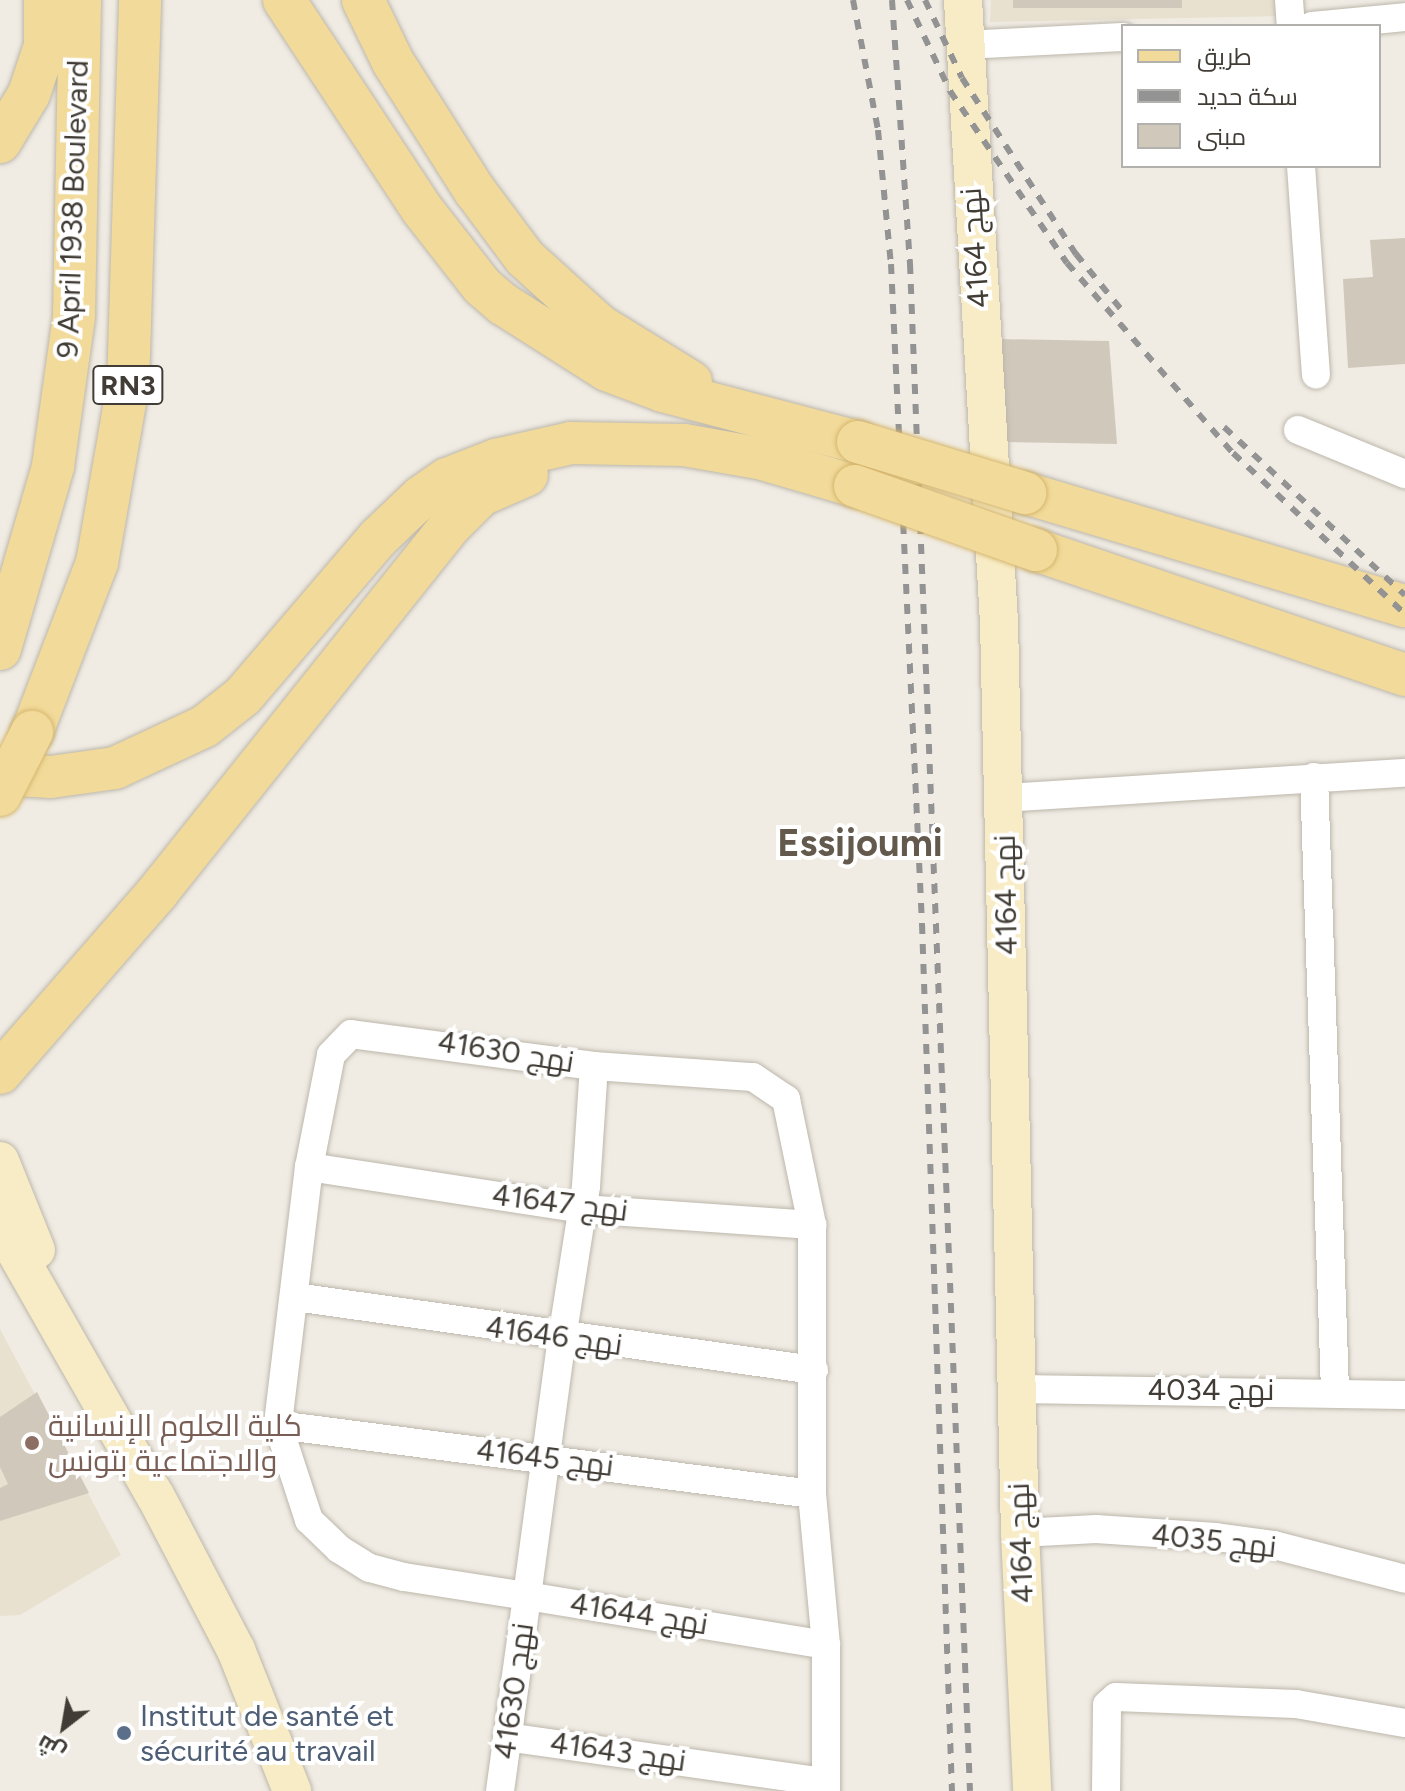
<!DOCTYPE html>
<meta charset="utf-8">
<style>
body{margin:0}
#map{position:relative;width:1405px;height:1791px;overflow:hidden;background:#f0ece4;font-family:Figtree,Cairo,sans-serif}
div>[style]{position:absolute}
[style*='--x']{left:calc(var(--x)*1px);top:calc(var(--y)*1px);width:calc(var(--w)*1px);rotate:calc(var(--a)*1deg)}
.education>*{inset:0;background:#e8e1cf}
.building>*{inset:0;background:#d0c8bb;transform-origin:0 0}
.roads{filter:drop-shadow(0 0 2px #bdb7ab) drop-shadow(0 0 2px #bdb7ab)}
.street>*{height:28px;margin:-14px;padding:0 14px;transform-origin:14px;border-radius:14px;background:#fff}
.secondary>*{height:38px;margin:-19px;padding:0 19px;transform-origin:19px;border-radius:19px;background:#f8ecc6}
.primary>*{height:42px;margin:-21px;padding:0 21px;transform-origin:21px;border-radius:21px;background:#f2da9a}
.rail>*{height:6px;margin-top:-3px;transform-origin:0;background:repeating-linear-gradient(90deg,#939393 0 10px,transparent 0 20px)}
.bridges{filter:drop-shadow(0 0 2px #d5b66d) drop-shadow(0 0 2px #d5b66d)}
.primary-bridge>*{height:42px;margin:-21px;padding:0 21px;transform-origin:21px;border-radius:21px;background:#f2da9a}
.dots>*{width:22px;height:22px;translate:-50% -50%;box-sizing:border-box;border:4px solid #fff;border-radius:50%}
span{translate:-50% -50%;white-space:nowrap;text-align:center;line-height:1.15;-webkit-text-stroke:8px #fff;paint-order:stroke}
.shield-label span{padding:2px 6px;background:#fff;border:2px solid;border-radius:6px;-webkit-text-stroke-width:0}
.shield-label{font-size:28px;color:#413c35;font-weight:700}
.street-label{font-size:30px;color:#413c35}
.education-label{font-size:30px;color:#785e54}
.left{translate:0 -50%;text-align:left}
.service-label{font-size:30px;color:#4e5e75}
.district-label{font-size:38px;color:#635a4d;font-weight:700}
.legend{position:absolute;left:1121px;top:24px;width:260px;height:144px;box-sizing:border-box;background:#fff;border:2px solid #b3b1ae;margin:0;padding:10px 14px;list-style:none;font-size:24px;color:#413c35}
.legend li{display:flex;align-items:center;gap:16px;height:40px}
.legend b{width:40px;border:2px solid #b3b1ae}
.north{position:absolute;left:24px;top:1687px;width:80px;height:80px;-webkit-text-stroke:6px #fff;paint-order:stroke;rotate:211deg;font-size:22px;font-weight:700;line-height:32px;text-align:center;color:#413c35}
.north::after{content:'';display:block;margin:auto;width:28px;height:36px;background:#413c35;clip-path:polygon(50% 0,100% 100%,50% 72%,0 100%)}
</style>
<div id="map">
<div class="education">
<i style="clip-path:polygon(991px 0,1279px 0,1280px 16px,990px 22px)"></i>
<i style="clip-path:polygon(0 1329px,121px 1555px,20px 1615px,0 1616px)"></i>
</div>
<div class="building">
<i style="left:1013px;top:0;width:169px;height:8px"></i>
<i style="clip-path:polygon(1405px 238px,1405px 364px,1348px 368px,1343px 279px,1373px 277px,1370px 240px)"></i>
<i style="clip-path:polygon(997px 339px,1109px 341px,1117px 444px,1007px 442px)"></i>
<i style="clip-path:polygon(37px 1392px,89px 1493px,0 1521px,0 1488px,8px 1484px,0 1467px,0 1417px)"></i>
</div>
<div class="roads">
<div class="street">
<i style="--x:1289;--y:0;--w:26;--a:86"></i>
<i style="--x:1312;--y:26;--w:93;--a:-5.5"></i>
<i style="--x:963;--y:45;--w:160;--a:-2.9"></i>
<i style="--x:1301;--y:166;--w:209;--a:85.9"></i>
<i style="--x:1298;--y:430;--w:116;--a:22.4"></i>
<i style="--x:1314;--y:777;--w:613;--a:88.04"></i>
<i style="--x:1004;--y:798;--w:402;--a:-3.6"></i>
<i style="--x:594;--y:1066;--w:159;--a:4"></i>
<i style="--x:753;--y:1077;--w:40;--a:34"></i>
<i style="--x:786;--y:1099;--w:129;--a:78.3"></i>
<i style="--x:812;--y:1225;--w:269;--a:90"></i>
<i style="--x:812;--y:1494;--w:152;--a:84.7"></i>
<i style="--x:826;--y:1645;--w:146;--a:90"></i>
<i style="--x:309;--y:1167;--w:276;--a:8.7"></i>
<i style="--x:582;--y:1209;--w:231;--a:4"></i>
<i style="--x:295;--y:1297;--w:524;--a:8.01"></i>
<i style="--x:1017;--y:1389;--w:388;--a:0.9"></i>
<i style="--x:278;--y:1425;--w:538;--a:7.36"></i>
<i style="--x:1020;--y:1533;--w:76;--a:-3"></i>
<i style="--x:1096;--y:1529;--w:120;--a:3.8"></i>
<i style="--x:1216;--y:1537;--w:59;--a:7.9"></i>
<i style="--x:1274;--y:1545;--w:135;--a:14.5"></i>
<i style="--x:507;--y:1737;--w:321;--a:8.1"></i>
<i style="--x:500;--y:1791;--w:197;--a:-82.1"></i>
<i style="--x:527;--y:1596;--w:260;--a:-82.3"></i>
<i style="--x:562;--y:1338;--w:154;--a:-81"></i>
<i style="--x:586;--y:1186;--w:120;--a:-86.2"></i>
<i style="--x:594;--y:1066;--w:245;--a:-172.5"></i>
<i style="--x:351;--y:1034;--w:29;--a:134"></i>
<i style="--x:331;--y:1055;--w:114;--a:101.1"></i>
<i style="--x:309;--y:1167;--w:260;--a:96.9"></i>
<i style="--x:278;--y:1425;--w:100;--a:71.9"></i>
<i style="--x:309;--y:1520;--w:42;--a:44"></i>
<i style="--x:339;--y:1549;--w:36;--a:32"></i>
<i style="--x:370;--y:1568;--w:35;--a:15"></i>
<i style="--x:404;--y:1577;--w:124;--a:8.8"></i>
<i style="--x:527;--y:1596;--w:303;--a:9.3"></i>
<i style="--x:1106;--y:1791;--w:86;--a:-89.3"></i>
<i style="--x:1107;--y:1705;--w:12;--a:-42"></i>
<i style="--x:1116;--y:1697;--w:180;--a:2.2"></i>
<i style="--x:1296;--y:1704;--w:111;--a:9.9"></i>
</div>
<div class="secondary">
<i style="--x:963;--y:0;--w:623;--a:86.69"></i>
<i style="--x:999;--y:622;--w:911;--a:88.68"></i>
<i style="--x:1020;--y:1533;--w:258;--a:87.3"></i>
<i style="--x:0;--y:1161;--w:96;--a:68"></i>
<i style="--x:0;--y:1224;--w:314;--a:60.3"></i>
<i style="--x:156;--y:1497;--w:173;--a:62.4"></i>
<i style="--x:236;--y:1650;--w:152;--a:68.3"></i>
</div>
<div class="primary">
<i style="--x:284;--y:0;--w:249;--a:56.6"></i>
<i style="--x:421;--y:208;--w:99;--a:52"></i>
<i style="--x:482;--y:286;--w:28;--a:41"></i>
<i style="--x:503;--y:304;--w:123;--a:32.4"></i>
<i style="--x:607;--y:370;--w:60;--a:20.6"></i>
<i style="--x:663;--y:391;--w:202;--a:14.7"></i>
<i style="--x:363;--y:0;--w:69;--a:64.2"></i>
<i style="--x:393;--y:62;--w:153;--a:57.6"></i>
<i style="--x:475;--y:191;--w:84;--a:53.3"></i>
<i style="--x:525;--y:258;--w:101;--a:42.2"></i>
<i style="--x:600;--y:326;--w:107;--a:31.6"></i>
<i style="--x:0;--y:142;--w:56;--a:-58.9"></i>
<i style="--x:29;--y:94;--w:51;--a:-71.6"></i>
<i style="--x:45;--y:46;--w:46;--a:-90"></i>
<i style="--x:1025;--y:493;--w:396;--a:16.6"></i>
<i style="--x:1036;--y:550;--w:390;--a:18.7"></i>
<i style="--x:0;--y:649;--w:191;--a:-73.8"></i>
<i style="--x:53;--y:466;--w:151;--a:-82"></i>
<i style="--x:74;--y:316;--w:316;--a:-88.9"></i>
<i style="--x:32;--y:732;--w:181;--a:-69"></i>
<i style="--x:97;--y:563;--w:180;--a:-80.1"></i>
<i style="--x:128;--y:386;--w:386;--a:-88.2"></i>
<i style="--x:0;--y:774;--w:51;--a:3.4"></i>
<i style="--x:51;--y:777;--w:65;--a:-8"></i>
<i style="--x:115;--y:768;--w:99;--a:-25"></i>
<i style="--x:205;--y:726;--w:48;--a:-38.3"></i>
<i style="--x:243;--y:696;--w:208;--a:-49.5"></i>
<i style="--x:378;--y:538;--w:59;--a:-43.6"></i>
<i style="--x:421;--y:497;--w:32;--a:-35"></i>
<i style="--x:447;--y:479;--w:53;--a:-21.2"></i>
<i style="--x:496;--y:460;--w:77;--a:-12.8"></i>
<i style="--x:571;--y:443;--w:113;--a:1"></i>
<i style="--x:684;--y:445;--w:80;--a:10"></i>
<i style="--x:763;--y:459;--w:96;--a:16.4"></i>
<i style="--x:0;--y:1073;--w:239;--a:-48.9"></i>
<i style="--x:157;--y:893;--w:470;--a:-51.4"></i>
<i style="--x:450;--y:526;--w:44;--a:-45"></i>
<i style="--x:481;--y:495;--w:50;--a:-23.5"></i>
</div>
</div>
<div class="rail">
<i style="--x:853;--y:0;--w:132;--a:79.1"></i>
<i style="--x:878;--y:130;--w:135;--a:84.5"></i>
<i style="--x:891;--y:264;--w:661;--a:87.31"></i>
<i style="--x:922;--y:924;--w:868;--a:88.02"></i>
<i style="--x:892;--y:0;--w:265;--a:86.1"></i>
<i style="--x:910;--y:264;--w:1528;--a:87.75"></i>
<i style="--x:907;--y:0;--w:101;--a:64.7"></i>
<i style="--x:950;--y:91;--w:208;--a:55.8"></i>
<i style="--x:1067;--y:263;--w:252;--a:48.9"></i>
<i style="--x:1233;--y:453;--w:236;--a:43.1"></i>
<i style="--x:925;--y:0;--w:86;--a:64.6"></i>
<i style="--x:962;--y:78;--w:210;--a:57.1"></i>
<i style="--x:1076;--y:254;--w:76;--a:50.9"></i>
<i style="--x:1224;--y:427;--w:247;--a:42.9"></i>
</div>
<div class="bridges">
<div class="primary-bridge">
<i style="--x:858;--y:442;--w:175;--a:17"></i>
<i style="--x:855;--y:486;--w:192;--a:19.5"></i>
<i style="--x:0;--y:795;--w:71;--a:-63.1"></i>
</div>
</div>
<div class="dots">
<i style="left:32px;top:1443px;background:#8d6e63"></i>
<i style="left:124px;top:1733px;background:#5c6f8a"></i>
</div>
<div class="shield-label">
<span style="left:128px;top:385px">RN3</span>
</div>
<div class="street-label">
<span style="left:73px;top:209px;rotate:-88deg">9 April 1938 Boulevard</span>
<span style="left:975px;top:248px;rotate:-94deg">نهج 4164</span>
<span style="left:1006px;top:895px;rotate:-91deg">نهج 4164</span>
<span style="left:506px;top:1052px;rotate:9deg">نهج 41630</span>
<span style="left:560px;top:1203px;rotate:7deg">نهج 41647</span>
<span style="left:554px;top:1336px;rotate:8deg">نهج 41646</span>
<span style="left:1211px;top:1390px">نهج 4034</span>
<span style="left:545px;top:1458px;rotate:7deg">نهج 41645</span>
<span style="left:1214px;top:1541px;rotate:6deg">نهج 4035</span>
<span style="left:1021px;top:1543px;rotate:-92deg">نهج 4164</span>
<span style="left:639px;top:1614px;rotate:9deg">نهج 41644</span>
<span style="left:514px;top:1691px;rotate:-82deg">نهج 41630</span>
<span style="left:618px;top:1752px;rotate:8deg">نهج 41643</span>
</div>
<div class="education-label">
<span class="left" style="left:48px;top:1443px">كلية العلوم الإنسانية<br>والاجتماعية بتونس</span>
</div>
<div class="service-label">
<span class="left" style="left:140px;top:1733px">Institut de santé et<br>sécurité au travail</span>
</div>
<div class="district-label">
<span style="left:860px;top:844px">Essijoumi</span>
</div>
<ul class="legend">
<li><b style="height:10px;background:#f2da9a"></b>طريق</li>
<li><b style="height:10px;background:#939393"></b>سكة حديد</li>
<li><b style="height:22px;background:#d0c8bb"></b>مبنى</li>
</ul>
<div class="north">ش</div>
</div>
